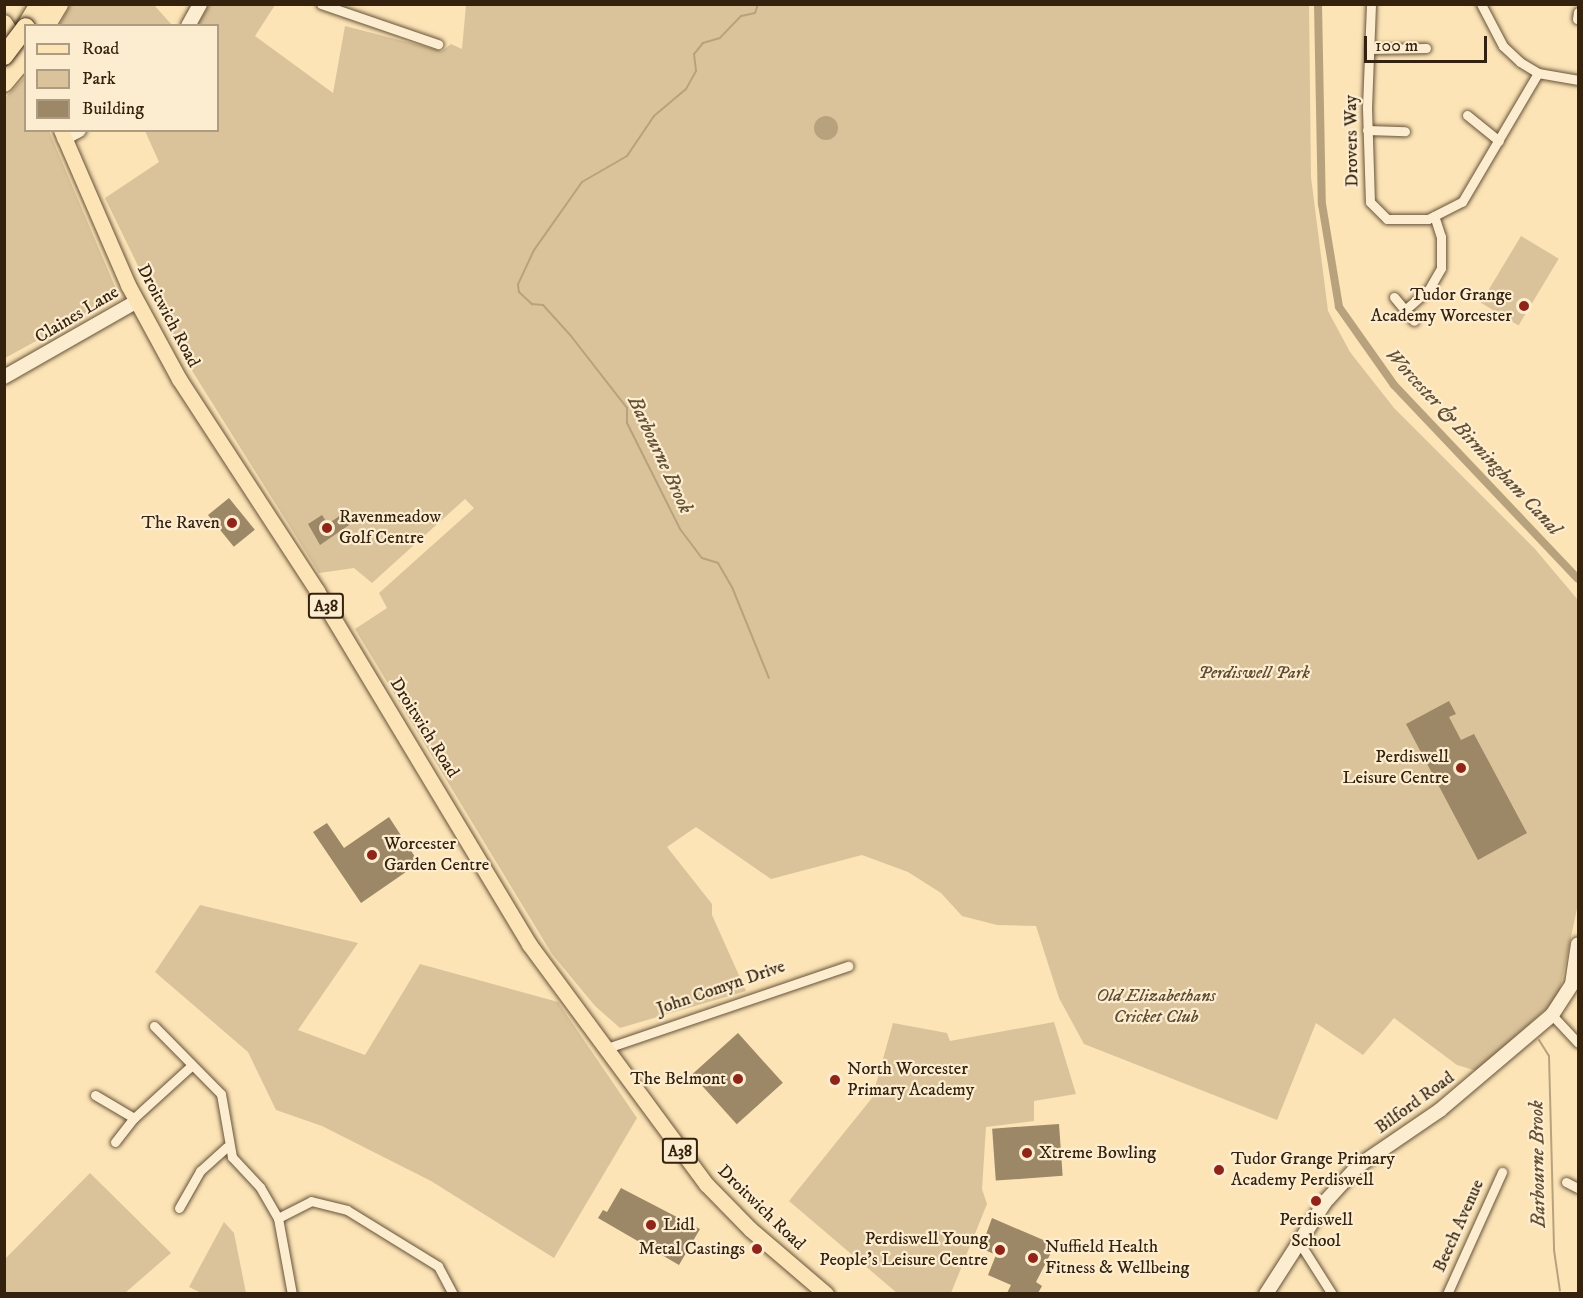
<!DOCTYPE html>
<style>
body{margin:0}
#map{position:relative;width:1583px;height:1298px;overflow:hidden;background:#fce4b7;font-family:"IM FELL DW Pica",serif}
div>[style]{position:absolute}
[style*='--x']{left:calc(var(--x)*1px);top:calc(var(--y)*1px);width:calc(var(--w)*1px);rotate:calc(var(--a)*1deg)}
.green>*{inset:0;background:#dac39a;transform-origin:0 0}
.water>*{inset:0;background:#b8a27e}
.round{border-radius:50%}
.stream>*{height:2px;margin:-1px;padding:0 1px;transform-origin:1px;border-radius:1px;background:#b8a27e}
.canal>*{height:8px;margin:-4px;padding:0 4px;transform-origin:4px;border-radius:4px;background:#b8a27e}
.building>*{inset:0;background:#9c8766;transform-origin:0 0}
.roads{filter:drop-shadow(0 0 2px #665238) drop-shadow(0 0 2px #665238)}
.street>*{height:9px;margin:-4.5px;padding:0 4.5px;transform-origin:4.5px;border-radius:4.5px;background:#fdedd0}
.secondary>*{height:14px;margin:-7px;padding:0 7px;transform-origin:7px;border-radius:7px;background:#fdedd0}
.primary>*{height:15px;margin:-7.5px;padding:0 7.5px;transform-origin:7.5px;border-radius:7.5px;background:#fce4b7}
.highway>*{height:18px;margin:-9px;padding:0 9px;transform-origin:9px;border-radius:9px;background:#fce4b7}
.bridges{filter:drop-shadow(0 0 2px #34220e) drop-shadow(0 0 2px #34220e)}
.highway-bridge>*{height:18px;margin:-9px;padding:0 9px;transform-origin:9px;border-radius:9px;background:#fce4b7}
.dots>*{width:16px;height:16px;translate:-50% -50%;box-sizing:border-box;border:3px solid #fdedd0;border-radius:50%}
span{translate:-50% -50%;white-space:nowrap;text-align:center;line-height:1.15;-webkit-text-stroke:4.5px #fdedd0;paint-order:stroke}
.shield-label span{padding:2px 4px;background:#fdedd0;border:2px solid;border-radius:4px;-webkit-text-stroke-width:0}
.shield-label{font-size:16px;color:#34220e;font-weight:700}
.street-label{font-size:18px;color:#34220e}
.poi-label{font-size:18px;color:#34220e}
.right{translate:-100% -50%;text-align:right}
.left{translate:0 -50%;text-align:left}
.park-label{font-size:18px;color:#5e4a31;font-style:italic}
.water-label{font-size:20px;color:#624f35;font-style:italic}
.frame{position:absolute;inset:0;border:6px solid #34220e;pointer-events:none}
.legend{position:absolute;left:24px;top:24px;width:195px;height:108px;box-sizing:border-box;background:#fdedd0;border:2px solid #ad9c82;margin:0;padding:8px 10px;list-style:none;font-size:18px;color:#34220e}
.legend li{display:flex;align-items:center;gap:12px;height:30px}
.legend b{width:30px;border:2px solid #ad9c82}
.scale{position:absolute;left:1364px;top:36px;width:123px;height:27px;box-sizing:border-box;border:3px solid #34220e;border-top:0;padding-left:8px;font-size:18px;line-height:21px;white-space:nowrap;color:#34220e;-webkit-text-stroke:4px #fdedd0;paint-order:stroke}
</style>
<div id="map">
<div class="green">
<i style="clip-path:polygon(71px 4px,154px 5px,172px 25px,59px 25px)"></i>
<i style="clip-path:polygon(209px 5px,275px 5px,255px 36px,333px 93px,345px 26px,442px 51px,451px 44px,462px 49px,466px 5px,1309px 5px,1311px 177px,1328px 311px,1350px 352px,1394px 408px,1535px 549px,1578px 600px,1578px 904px,1558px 998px,1477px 1071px,1457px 1065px,1394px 1018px,1363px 1055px,1316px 1023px,1277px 1120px,1084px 1044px,1059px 998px,1036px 926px,997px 925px,962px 916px,941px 893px,908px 872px,862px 855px,771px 879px,696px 827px,667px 847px,712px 904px,712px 915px,746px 991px,620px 1028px,595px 1006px,552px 954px,355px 629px,387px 608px,379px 593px,474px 508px,465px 499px,372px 583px,354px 568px,319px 573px,179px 350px,105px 198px,159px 162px,145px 131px,218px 130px,218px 26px,197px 25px)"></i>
<i style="clip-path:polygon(25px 77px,26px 130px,49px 131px,119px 296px,5px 358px,5px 98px)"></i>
<i style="left:1521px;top:236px;width:44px;height:78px;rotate:31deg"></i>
<i style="clip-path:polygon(200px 905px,358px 943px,298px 1030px,365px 1055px,420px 964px,558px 1002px,637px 1118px,554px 1258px,431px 1181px,322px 1126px,276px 1110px,248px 1052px,155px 972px)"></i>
<i style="clip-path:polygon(1054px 1022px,1076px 1094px,1034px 1101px,1034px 1121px,986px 1127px,982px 1189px,987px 1204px,951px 1293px,897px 1293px,789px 1201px,872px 1098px,893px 1023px,947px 1033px,950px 1041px)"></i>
<i style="clip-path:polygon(90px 1173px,171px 1253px,125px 1293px,5px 1293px,5px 1259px)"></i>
<i style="clip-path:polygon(224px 1222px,234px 1233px,246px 1293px,201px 1293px,189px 1287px)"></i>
</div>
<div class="water">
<i class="round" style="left:814px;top:116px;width:24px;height:24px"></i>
</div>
<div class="stream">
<i style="--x:758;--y:4;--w:9;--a:108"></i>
<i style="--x:755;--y:13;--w:14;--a:168"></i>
<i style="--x:741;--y:16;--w:30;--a:134"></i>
<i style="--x:720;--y:38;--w:18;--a:164"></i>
<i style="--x:703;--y:43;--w:14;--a:129"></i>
<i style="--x:694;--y:54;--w:17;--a:83"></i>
<i style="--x:696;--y:71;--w:21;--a:119"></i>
<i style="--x:686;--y:89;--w:42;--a:139.8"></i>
<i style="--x:654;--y:116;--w:48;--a:124"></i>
<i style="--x:627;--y:156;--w:52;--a:150"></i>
<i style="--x:582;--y:182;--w:83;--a:125.2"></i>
<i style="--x:534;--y:250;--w:38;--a:115"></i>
<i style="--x:518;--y:285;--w:7;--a:82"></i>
<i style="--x:519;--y:292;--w:18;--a:43"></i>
<i style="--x:532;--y:304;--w:11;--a:5"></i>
<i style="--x:543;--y:305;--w:42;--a:47.9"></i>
<i style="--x:571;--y:336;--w:91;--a:52.1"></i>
<i style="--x:627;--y:408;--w:15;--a:90"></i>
<i style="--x:627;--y:423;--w:119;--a:63.4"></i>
<i style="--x:680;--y:529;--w:36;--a:53"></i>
<i style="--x:702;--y:558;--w:17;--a:17"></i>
<i style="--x:718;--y:563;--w:28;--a:60"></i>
<i style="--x:732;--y:587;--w:98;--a:67.9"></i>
<i style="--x:1539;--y:1040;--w:19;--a:58"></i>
<i style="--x:1549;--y:1056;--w:194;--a:88.5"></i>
<i style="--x:1554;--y:1250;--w:41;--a:81.7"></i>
</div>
<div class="canal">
<i style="--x:1318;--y:4;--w:200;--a:88.9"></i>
<i style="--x:1322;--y:204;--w:104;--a:80.6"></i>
<i style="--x:1339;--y:307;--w:95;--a:54.8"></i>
<i style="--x:1394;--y:385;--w:267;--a:46.5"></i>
</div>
<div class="building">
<i style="left:229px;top:498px;width:41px;height:27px;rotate:51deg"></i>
<i style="clip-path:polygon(345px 512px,352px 523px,320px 545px,308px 524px,322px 515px,328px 524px)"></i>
<i style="clip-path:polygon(1449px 701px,1456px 714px,1449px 717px,1461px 740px,1474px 734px,1527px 833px,1478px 860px,1406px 724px)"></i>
<i style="clip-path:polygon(389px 817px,419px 863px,361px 903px,313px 832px,327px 823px,344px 848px)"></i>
<i style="left:738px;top:1033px;width:67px;height:62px;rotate:48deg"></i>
<i style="left:1059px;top:1124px;width:52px;height:67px;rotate:86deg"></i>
<i style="clip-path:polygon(621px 1188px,700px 1229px,679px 1265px,598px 1218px,603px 1210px,607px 1212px)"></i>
<i style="clip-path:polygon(992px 1218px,1055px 1245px,1036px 1282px,1042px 1286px,1038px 1293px,1007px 1293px,1011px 1285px,988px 1275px,996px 1255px,981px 1248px)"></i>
</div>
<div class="roads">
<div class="street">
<i style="--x:321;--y:4;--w:124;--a:18.9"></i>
<i style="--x:1371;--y:4;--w:104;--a:92.2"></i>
<i style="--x:1367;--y:108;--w:94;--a:88.2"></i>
<i style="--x:1370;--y:202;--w:24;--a:45"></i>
<i style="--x:1387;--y:219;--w:41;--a:0"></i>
<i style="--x:1428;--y:219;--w:38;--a:-27"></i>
<i style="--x:1462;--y:202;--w:150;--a:-59.5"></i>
<i style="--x:1481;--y:4;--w:47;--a:62.4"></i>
<i style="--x:1503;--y:46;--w:23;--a:43"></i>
<i style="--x:1520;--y:62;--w:21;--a:31"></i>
<i style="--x:1538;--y:73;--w:41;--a:9.9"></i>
<i style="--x:1577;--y:19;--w:7;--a:-82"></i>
<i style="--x:1369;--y:49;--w:57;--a:-1"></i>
<i style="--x:1467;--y:115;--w:41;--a:39.1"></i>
<i style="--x:1367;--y:130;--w:38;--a:2"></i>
<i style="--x:1394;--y:297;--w:31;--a:50"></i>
<i style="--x:1406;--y:309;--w:30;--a:-41"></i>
<i style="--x:1429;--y:289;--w:24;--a:-60"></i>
<i style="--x:1441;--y:268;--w:31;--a:-90"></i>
<i style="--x:1441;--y:237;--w:22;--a:-108"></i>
<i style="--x:1552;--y:1015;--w:38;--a:47"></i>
<i style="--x:154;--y:1026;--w:95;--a:45.4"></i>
<i style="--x:221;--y:1094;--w:64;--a:80.1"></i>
<i style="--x:232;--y:1157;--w:41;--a:47"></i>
<i style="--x:260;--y:1187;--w:36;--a:60"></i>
<i style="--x:278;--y:1218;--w:77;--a:79.6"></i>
<i style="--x:607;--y:1048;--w:255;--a:-18.8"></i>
<i style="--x:95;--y:1095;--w:45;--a:30.5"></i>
<i style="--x:134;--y:1118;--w:77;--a:-42.4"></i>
<i style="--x:115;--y:1142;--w:31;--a:-52"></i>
<i style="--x:1566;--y:1182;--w:13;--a:27"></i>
<i style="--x:179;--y:1208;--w:43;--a:-60.4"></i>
<i style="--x:200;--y:1171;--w:36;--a:-42"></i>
<i style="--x:278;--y:1218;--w:37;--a:-27"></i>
<i style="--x:311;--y:1201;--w:37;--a:14"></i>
<i style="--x:347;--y:1210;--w:107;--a:31.6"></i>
<i style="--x:438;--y:1266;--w:32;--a:62"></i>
<i style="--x:1299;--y:1242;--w:62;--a:57.6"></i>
<i style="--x:1447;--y:1294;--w:134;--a:-65.7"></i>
</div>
<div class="secondary">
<i style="--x:188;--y:26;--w:25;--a:-61"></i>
<i style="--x:64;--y:138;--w:17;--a:-28"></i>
<i style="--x:4;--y:377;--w:153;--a:-29.7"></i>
<i style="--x:1266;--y:1294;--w:109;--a:-57.3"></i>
<i style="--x:1325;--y:1202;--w:49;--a:-47.5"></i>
<i style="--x:1358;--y:1166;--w:99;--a:-34.3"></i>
<i style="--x:1440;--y:1110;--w:147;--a:-40.3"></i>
<i style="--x:1552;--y:1015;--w:37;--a:-57"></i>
<i style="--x:1572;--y:984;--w:40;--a:-81.5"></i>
</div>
<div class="primary">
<i style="--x:4;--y:22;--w:31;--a:57"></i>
<i style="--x:61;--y:130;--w:169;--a:66.6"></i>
<i style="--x:128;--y:285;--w:107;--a:61.5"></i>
<i style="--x:179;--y:379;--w:253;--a:56.9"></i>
<i style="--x:317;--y:591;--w:412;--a:59"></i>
<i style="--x:529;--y:944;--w:298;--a:53.6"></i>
<i style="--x:706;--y:1184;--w:63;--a:45.6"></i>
<i style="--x:750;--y:1229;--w:100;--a:40.5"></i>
</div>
<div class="highway">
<i style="--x:26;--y:26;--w:26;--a:-59"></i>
<i style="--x:46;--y:26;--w:26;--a:-59"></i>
<i style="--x:4;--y:83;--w:34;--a:-50"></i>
</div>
</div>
<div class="bridges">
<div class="highway-bridge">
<i style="--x:4;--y:56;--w:36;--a:-53"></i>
</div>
</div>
<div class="dots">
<i style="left:1524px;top:306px;background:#8f2418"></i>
<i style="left:232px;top:523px;background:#8f2418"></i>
<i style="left:327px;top:528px;background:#8f2418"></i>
<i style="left:1461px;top:768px;background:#8f2418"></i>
<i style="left:372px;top:855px;background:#8f2418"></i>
<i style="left:738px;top:1079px;background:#8f2418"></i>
<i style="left:835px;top:1080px;background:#8f2418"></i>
<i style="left:1027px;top:1153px;background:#8f2418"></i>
<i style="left:1219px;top:1170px;background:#8f2418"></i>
<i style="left:1316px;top:1201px;background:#8f2418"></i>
<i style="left:651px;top:1225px;background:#8f2418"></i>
<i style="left:757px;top:1249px;background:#8f2418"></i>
<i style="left:1000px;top:1250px;background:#8f2418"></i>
<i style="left:1033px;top:1258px;background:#8f2418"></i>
</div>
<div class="shield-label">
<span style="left:326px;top:606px">A38</span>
<span style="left:680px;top:1151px">A38</span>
</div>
<div class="street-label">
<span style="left:1352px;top:141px;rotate:-91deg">Drovers Way</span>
<span style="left:77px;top:315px;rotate:-31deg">Claines Lane</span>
<span style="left:168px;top:316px;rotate:62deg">Droitwich Road</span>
<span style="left:424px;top:728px;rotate:58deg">Droitwich Road</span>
<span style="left:721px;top:988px;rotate:-19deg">John Comyn Drive</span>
<span style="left:1415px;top:1103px;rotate:-36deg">Bilford Road</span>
<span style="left:761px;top:1208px;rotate:44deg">Droitwich Road</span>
<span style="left:1459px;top:1226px;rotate:-66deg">Beech Avenue</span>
</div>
<div class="poi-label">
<span class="right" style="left:1512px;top:306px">Tudor Grange<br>Academy Worcester</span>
<span class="left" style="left:339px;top:528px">Ravenmeadow<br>Golf Centre</span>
<span class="right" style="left:220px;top:523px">The Raven</span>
<span class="right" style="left:1449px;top:768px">Perdiswell<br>Leisure Centre</span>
<span class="left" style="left:384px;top:855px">Worcester<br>Garden Centre</span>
<span class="left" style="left:847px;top:1080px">North Worcester<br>Primary Academy</span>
<span class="right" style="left:726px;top:1079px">The Belmont</span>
<span class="left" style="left:1039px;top:1153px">Xtreme Bowling</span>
<span class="left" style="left:1231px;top:1170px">Tudor Grange Primary<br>Academy Perdiswell</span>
<span style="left:1316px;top:1231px">Perdiswell<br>School</span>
<span class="left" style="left:663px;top:1225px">Lidl</span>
<span class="right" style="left:988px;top:1250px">Perdiswell Young<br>People's Leisure Centre</span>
<span class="left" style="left:1045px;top:1258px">Nuffield Health<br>Fitness &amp; Wellbeing</span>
<span class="right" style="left:745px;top:1249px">Metal Castings</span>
</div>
<div class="park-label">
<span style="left:1254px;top:673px">Perdiswell Park</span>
<span style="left:1156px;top:1007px">Old Elizabethans<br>Cricket Club</span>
</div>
<div class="water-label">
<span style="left:1473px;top:442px;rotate:47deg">Worcester &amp; Birmingham Canal</span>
<span style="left:660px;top:455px;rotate:65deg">Barbourne Brook</span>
<span style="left:1538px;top:1164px;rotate:-91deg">Barbourne Brook</span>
</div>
<div class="frame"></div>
<ul class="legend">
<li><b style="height:8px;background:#fce4b7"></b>Road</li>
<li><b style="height:16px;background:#dac39a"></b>Park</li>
<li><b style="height:16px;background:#9c8766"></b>Building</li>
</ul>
<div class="scale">100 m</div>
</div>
